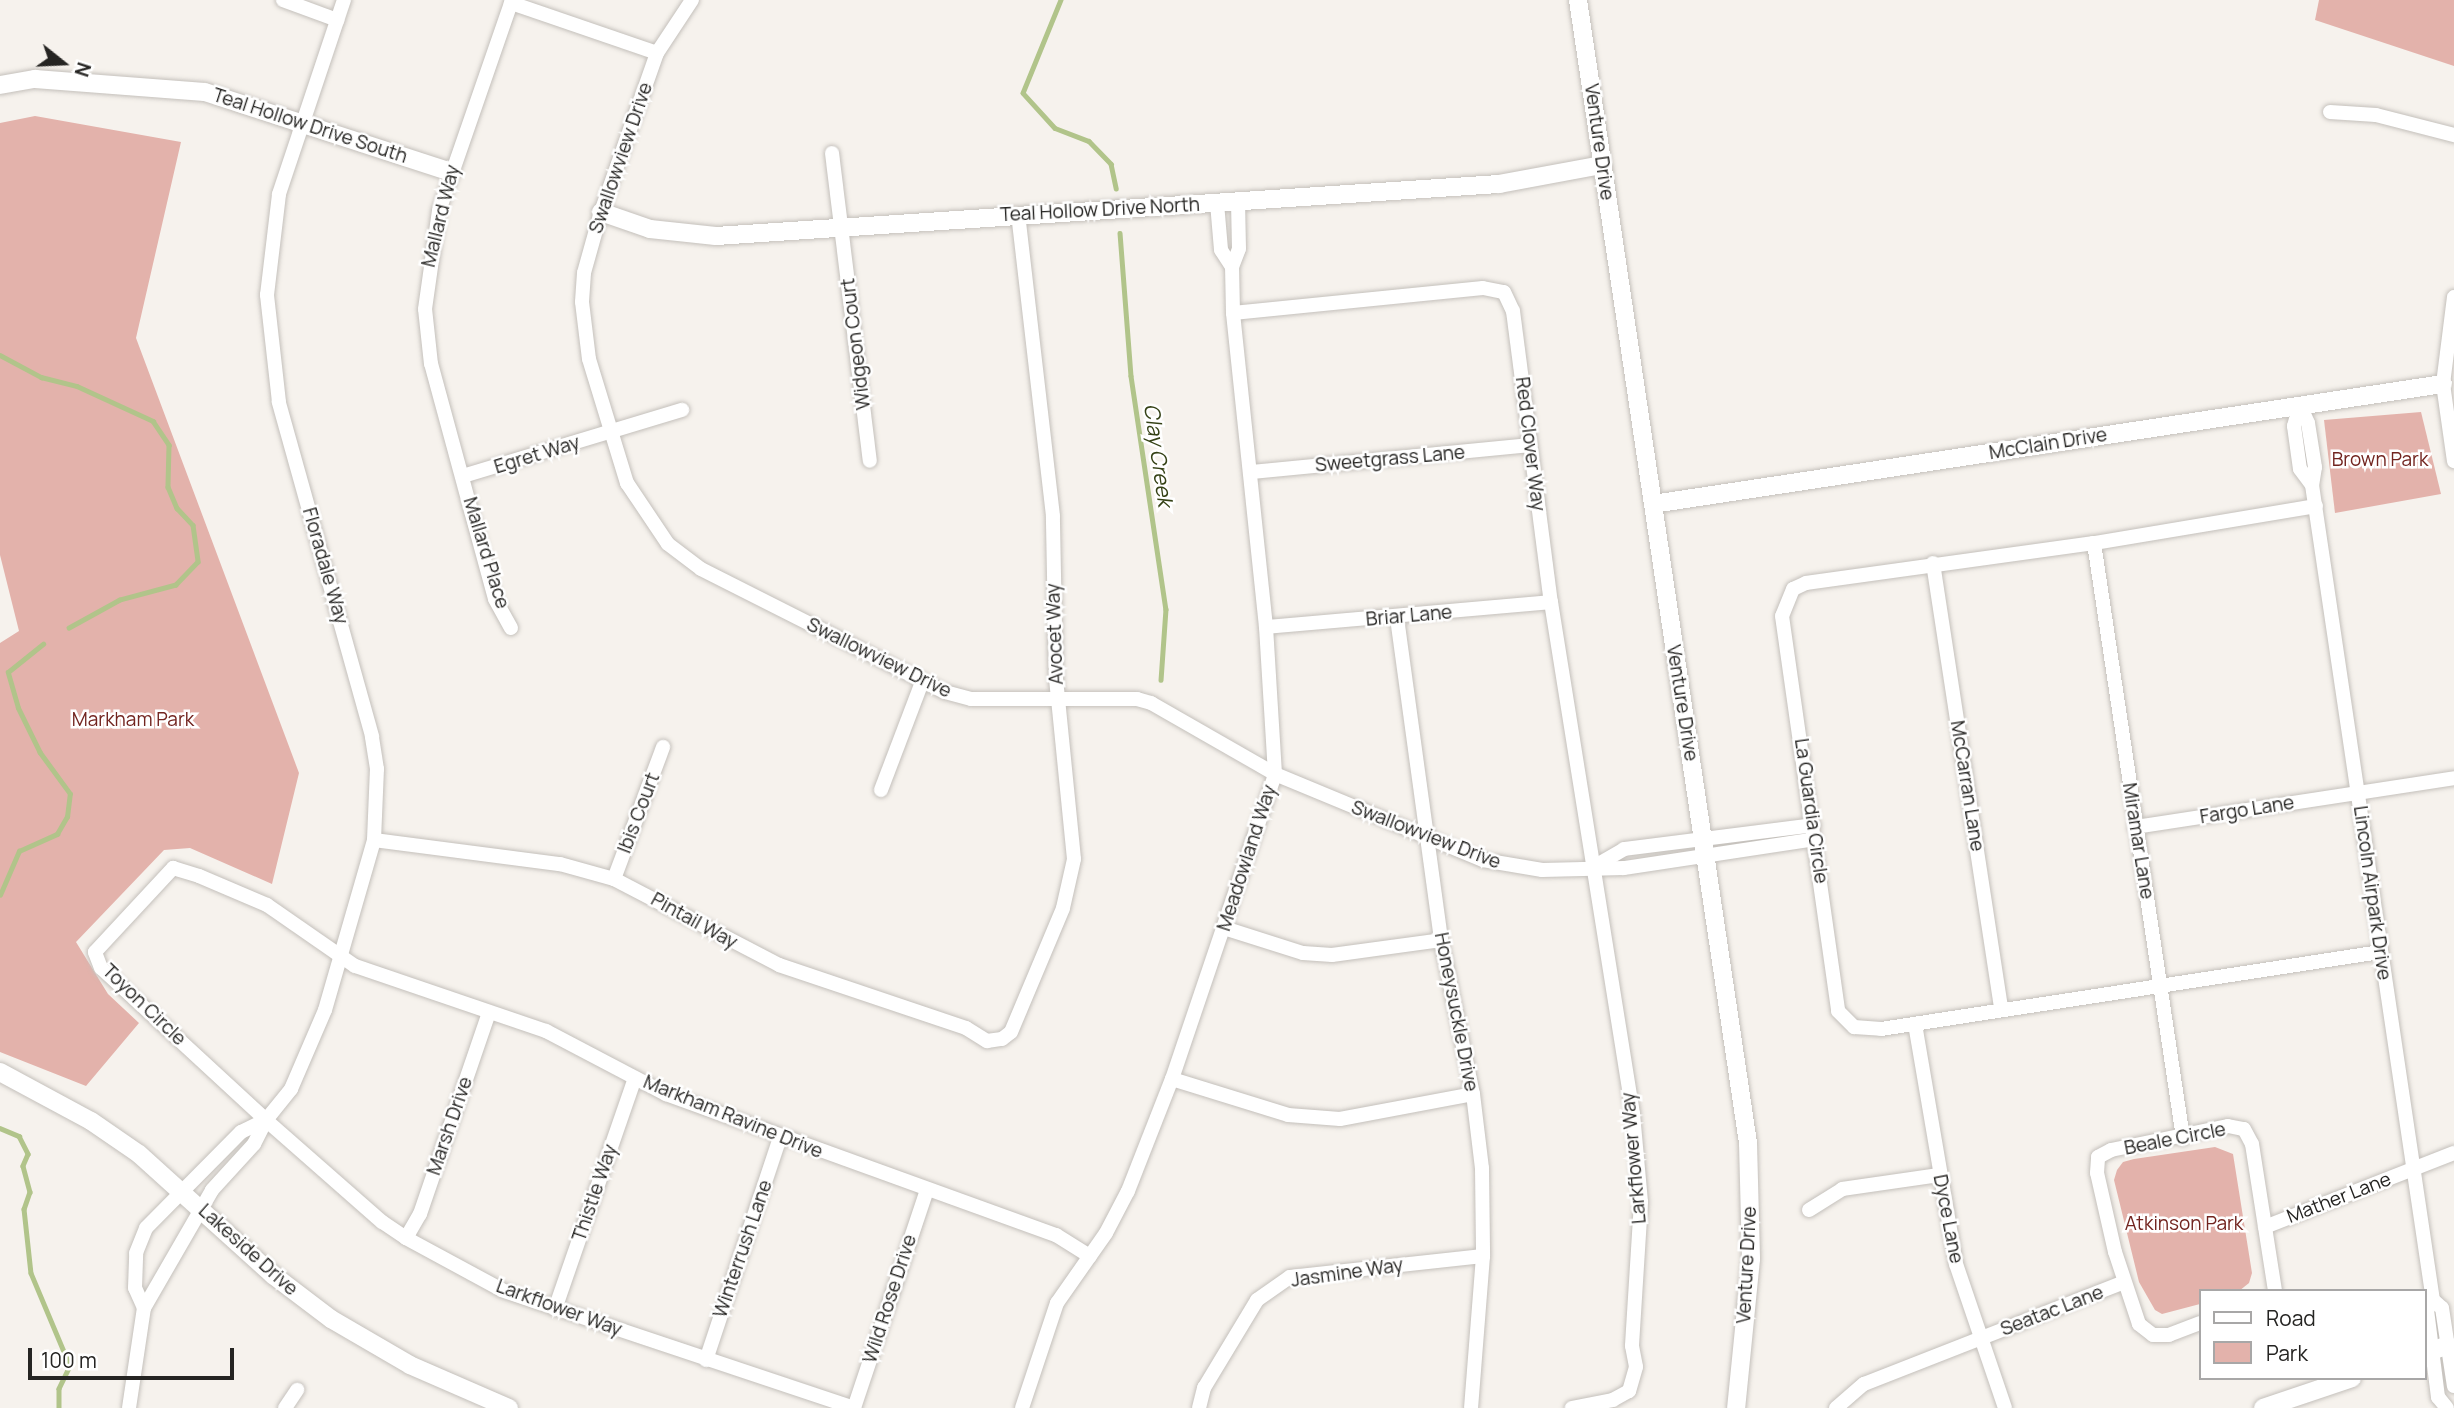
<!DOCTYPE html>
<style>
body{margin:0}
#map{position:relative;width:2454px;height:1408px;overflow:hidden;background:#f6f2ed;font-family:Manrope,sans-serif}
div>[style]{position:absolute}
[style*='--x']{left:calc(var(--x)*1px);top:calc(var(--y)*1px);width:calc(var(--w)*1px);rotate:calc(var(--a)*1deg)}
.green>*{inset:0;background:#e3b2ab}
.stream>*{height:4.5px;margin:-2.25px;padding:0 2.25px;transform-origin:2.25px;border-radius:2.25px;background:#b1c48a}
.roads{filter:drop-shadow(0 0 2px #c4c0bb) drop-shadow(0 0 2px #c4c0bb)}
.minor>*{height:14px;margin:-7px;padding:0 7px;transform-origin:7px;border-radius:7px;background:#fff}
.tertiary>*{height:18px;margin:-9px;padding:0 9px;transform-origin:9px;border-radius:9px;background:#fff}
span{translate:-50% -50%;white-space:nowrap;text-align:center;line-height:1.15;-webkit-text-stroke:5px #fff;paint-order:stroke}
.street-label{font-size:19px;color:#252422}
.park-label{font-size:19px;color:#72241f}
.water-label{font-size:21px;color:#344115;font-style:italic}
.legend{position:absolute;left:2199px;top:1289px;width:228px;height:91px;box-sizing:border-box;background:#fff;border:2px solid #a8a7a7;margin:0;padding:9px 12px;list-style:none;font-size:21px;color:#252422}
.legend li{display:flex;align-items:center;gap:14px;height:35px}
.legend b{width:35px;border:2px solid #a8a7a7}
.north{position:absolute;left:28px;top:28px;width:70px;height:70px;-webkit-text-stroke:5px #fff;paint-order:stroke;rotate:108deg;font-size:19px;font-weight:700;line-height:28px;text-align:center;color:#252422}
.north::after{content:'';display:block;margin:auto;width:24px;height:32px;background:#252422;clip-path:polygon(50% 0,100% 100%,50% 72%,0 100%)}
.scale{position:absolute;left:28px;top:1348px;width:206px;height:32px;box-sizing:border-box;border:4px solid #252422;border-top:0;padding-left:9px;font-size:21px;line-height:24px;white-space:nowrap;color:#252422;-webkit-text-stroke:5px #fff;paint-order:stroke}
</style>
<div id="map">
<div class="green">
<i style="clip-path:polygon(2319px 0,2454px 0,2454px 66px,2315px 20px)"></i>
<i style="clip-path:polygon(35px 116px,181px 142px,136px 338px,299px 773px,272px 884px,190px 848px,164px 850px,76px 942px,108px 994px,139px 1023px,86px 1086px,0 1052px,0 643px,19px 631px,0 555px,0 123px)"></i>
<i style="clip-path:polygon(2421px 412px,2441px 494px,2335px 513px,2324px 420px)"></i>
<i style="clip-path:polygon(2215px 1147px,2233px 1154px,2252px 1273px,2249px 1283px,2239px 1291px,2200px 1291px,2200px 1304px,2162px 1314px,2155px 1310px,2139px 1282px,2114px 1180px,2117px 1170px,2123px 1162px,2134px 1159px)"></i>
</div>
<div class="stream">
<i style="--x:1061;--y:0;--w:100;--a:112.2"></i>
<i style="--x:1023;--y:93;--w:47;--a:47.6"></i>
<i style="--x:1055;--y:128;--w:36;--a:21"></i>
<i style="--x:1089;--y:141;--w:32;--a:46"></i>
<i style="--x:1111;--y:164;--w:25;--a:78"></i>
<i style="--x:1120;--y:233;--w:143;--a:85.6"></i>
<i style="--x:1131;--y:376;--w:236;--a:81.5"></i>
<i style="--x:1166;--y:609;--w:71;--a:94"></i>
<i style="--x:0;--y:355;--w:47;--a:28.2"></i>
<i style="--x:41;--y:377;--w:37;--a:14"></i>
<i style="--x:77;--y:386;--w:84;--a:24.7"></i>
<i style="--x:153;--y:421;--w:29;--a:56"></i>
<i style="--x:169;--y:445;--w:42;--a:91.4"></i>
<i style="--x:168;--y:487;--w:23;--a:67"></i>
<i style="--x:177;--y:508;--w:23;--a:47"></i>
<i style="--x:193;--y:525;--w:37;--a:82"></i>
<i style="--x:198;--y:562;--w:32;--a:134"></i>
<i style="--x:176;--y:585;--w:58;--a:165"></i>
<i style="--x:120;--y:600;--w:58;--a:151.2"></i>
<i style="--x:0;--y:895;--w:48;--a:-66.6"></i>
<i style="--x:19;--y:851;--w:42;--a:-24.1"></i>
<i style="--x:57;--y:834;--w:20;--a:-60"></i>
<i style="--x:67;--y:817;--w:23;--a:-83"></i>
<i style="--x:70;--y:794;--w:51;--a:-126.2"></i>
<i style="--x:40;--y:753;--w:50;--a:-116.1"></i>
<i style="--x:18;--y:708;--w:37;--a:-106"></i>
<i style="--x:8;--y:672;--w:45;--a:-38.7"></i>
<i style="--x:0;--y:1128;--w:21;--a:23"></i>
<i style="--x:19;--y:1136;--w:20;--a:63"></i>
<i style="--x:28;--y:1154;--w:13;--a:113"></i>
<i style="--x:23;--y:1166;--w:27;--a:75"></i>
<i style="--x:30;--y:1192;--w:18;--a:109"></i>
<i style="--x:24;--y:1209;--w:64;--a:83.8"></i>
<i style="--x:31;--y:1273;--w:101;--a:67.2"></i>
<i style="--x:70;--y:1366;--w:25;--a:116"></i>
<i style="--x:59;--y:1389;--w:19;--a:90"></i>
</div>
<div class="roads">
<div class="minor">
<i style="--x:283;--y:0;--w:58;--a:20.3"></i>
<i style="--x:692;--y:0;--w:64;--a:123.4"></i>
<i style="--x:657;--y:53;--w:169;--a:109.4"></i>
<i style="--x:601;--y:212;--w:63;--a:105.6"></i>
<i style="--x:584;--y:273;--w:29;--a:94"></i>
<i style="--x:582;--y:302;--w:57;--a:83"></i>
<i style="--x:589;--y:359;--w:130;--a:73"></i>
<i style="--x:627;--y:483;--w:73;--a:56.1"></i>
<i style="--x:668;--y:544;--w:41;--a:37.1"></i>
<i style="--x:701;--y:569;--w:273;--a:26.8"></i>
<i style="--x:945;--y:692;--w:27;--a:15"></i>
<i style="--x:971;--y:699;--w:166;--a:0"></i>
<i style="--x:1137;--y:699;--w:15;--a:16"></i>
<i style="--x:1151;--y:703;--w:143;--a:29.8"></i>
<i style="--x:1275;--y:774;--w:225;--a:22.5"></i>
<i style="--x:1483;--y:860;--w:60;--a:9.6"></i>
<i style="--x:1542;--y:870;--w:82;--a:-1.4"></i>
<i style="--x:1624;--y:868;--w:193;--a:-8.6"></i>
<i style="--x:511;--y:3;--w:154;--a:18.9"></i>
<i style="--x:2330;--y:112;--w:46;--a:3.7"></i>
<i style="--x:2376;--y:115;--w:81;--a:14.4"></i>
<i style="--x:832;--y:153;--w:310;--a:83"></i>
<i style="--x:1217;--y:203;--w:47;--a:85.1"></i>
<i style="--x:1221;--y:250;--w:20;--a:57"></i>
<i style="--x:2454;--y:297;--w:88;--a:97.2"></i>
<i style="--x:2443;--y:384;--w:78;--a:81.9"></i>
<i style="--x:1233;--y:313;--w:251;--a:-5.7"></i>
<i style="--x:1483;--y:288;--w:21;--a:11"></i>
<i style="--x:1504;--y:292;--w:21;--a:65"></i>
<i style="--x:1513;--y:311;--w:293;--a:82.6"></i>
<i style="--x:1551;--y:602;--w:519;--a:80.9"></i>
<i style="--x:1633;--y:1114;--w:88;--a:84.8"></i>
<i style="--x:1641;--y:1202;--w:144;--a:93.6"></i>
<i style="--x:1632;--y:1346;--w:21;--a:79"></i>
<i style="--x:1636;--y:1367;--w:25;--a:106"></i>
<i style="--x:1629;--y:1391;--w:18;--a:151"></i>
<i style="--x:1613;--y:1400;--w:42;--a:169"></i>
<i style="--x:2300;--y:405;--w:20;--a:66"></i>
<i style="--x:2308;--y:423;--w:45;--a:81"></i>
<i style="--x:2315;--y:467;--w:18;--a:99"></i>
<i style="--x:2312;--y:485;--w:824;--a:81.56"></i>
<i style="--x:2433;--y:1300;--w:12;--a:121"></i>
<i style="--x:2427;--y:1310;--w:88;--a:82.8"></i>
<i style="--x:2438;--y:1397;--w:14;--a:51"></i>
<i style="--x:2300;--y:405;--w:22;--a:106"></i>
<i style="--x:2294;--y:426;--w:43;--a:82.1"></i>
<i style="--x:2300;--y:469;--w:20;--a:53"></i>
<i style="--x:1251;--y:472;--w:279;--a:-5.5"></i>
<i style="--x:463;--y:476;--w:229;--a:-16.8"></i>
<i style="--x:2316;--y:506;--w:225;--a:170.5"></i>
<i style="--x:2094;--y:543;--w:291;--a:172.1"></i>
<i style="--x:1806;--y:583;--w:14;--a:155"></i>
<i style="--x:1793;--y:589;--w:29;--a:112"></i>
<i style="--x:1782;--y:616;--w:399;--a:81.9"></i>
<i style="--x:1838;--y:1011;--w:23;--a:45"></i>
<i style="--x:1854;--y:1027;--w:27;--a:4"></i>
<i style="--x:1881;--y:1029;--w:505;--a:-8.77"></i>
<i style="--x:2094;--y:543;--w:602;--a:81.49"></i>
<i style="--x:1933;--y:563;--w:450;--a:81.3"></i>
<i style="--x:1397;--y:618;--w:325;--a:82.2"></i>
<i style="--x:1441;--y:940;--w:157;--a:78.3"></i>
<i style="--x:1473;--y:1094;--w:75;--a:83.1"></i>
<i style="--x:1482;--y:1168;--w:88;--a:89.3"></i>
<i style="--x:1483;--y:1256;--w:152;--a:94.5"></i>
<i style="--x:1266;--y:627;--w:286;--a:-5"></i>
<i style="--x:511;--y:628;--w:33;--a:-119"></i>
<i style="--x:495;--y:599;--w:244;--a:-105.2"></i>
<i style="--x:431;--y:364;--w:55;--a:-96.2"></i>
<i style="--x:425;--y:309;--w:99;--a:-81.9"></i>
<i style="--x:439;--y:211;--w:223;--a:-70.9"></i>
<i style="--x:881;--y:790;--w:116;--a:-69.2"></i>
<i style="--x:2135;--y:827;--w:323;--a:-8.7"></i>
<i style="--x:374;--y:840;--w:188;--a:7.4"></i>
<i style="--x:560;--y:864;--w:56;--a:15.5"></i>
<i style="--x:614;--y:879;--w:186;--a:27.5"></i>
<i style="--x:779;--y:965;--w:197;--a:18.6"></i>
<i style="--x:966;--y:1028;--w:25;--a:32"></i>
<i style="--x:987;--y:1041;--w:15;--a:-8"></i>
<i style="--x:1002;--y:1039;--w:11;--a:-38"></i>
<i style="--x:1011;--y:1032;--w:134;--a:-67.2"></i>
<i style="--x:1063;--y:908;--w:50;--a:-77.3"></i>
<i style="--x:1074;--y:859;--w:181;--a:-95.7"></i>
<i style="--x:1056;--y:679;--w:163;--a:-91.1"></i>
<i style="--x:1053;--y:516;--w:304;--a:-96.6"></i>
<i style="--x:1595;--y:866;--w:34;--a:-30"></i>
<i style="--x:1624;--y:849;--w:191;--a:-7.2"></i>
<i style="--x:614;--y:879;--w:141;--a:-69.6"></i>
<i style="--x:1224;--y:928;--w:83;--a:17.6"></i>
<i style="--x:1303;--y:953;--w:29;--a:4"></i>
<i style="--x:1332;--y:955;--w:110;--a:-7.8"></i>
<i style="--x:1915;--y:1024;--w:243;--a:80.3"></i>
<i style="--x:1956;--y:1264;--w:152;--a:71.2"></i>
<i style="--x:1172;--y:1079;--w:121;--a:17.2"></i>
<i style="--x:1288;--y:1115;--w:52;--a:4.4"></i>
<i style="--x:1340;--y:1119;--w:135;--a:-10.6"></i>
<i style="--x:1809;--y:1210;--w:39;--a:-32"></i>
<i style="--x:1842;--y:1189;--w:98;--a:-8.2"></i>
<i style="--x:2265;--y:1227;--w:203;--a:-21.4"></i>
<i style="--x:406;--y:1238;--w:28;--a:-60"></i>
<i style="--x:420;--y:1214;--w:213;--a:-71.1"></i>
<i style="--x:2433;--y:1300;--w:12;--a:42"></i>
<i style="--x:2442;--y:1308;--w:79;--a:81.3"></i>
<i style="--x:144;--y:1308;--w:22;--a:-114"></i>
<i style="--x:135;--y:1288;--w:35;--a:-88"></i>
<i style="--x:136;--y:1253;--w:27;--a:-68"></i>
<i style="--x:146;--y:1228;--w:135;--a:-45.3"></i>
<i style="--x:241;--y:1132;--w:28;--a:-26"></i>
<i style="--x:555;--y:1309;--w:244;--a:-70.9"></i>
<i style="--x:2200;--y:1323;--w:33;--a:159"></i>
<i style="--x:2169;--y:1335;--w:16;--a:180"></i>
<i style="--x:2153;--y:1335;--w:18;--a:-142"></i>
<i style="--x:2139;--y:1324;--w:76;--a:-108.4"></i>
<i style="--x:2115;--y:1252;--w:81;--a:-102.8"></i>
<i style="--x:2097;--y:1173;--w:16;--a:-86"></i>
<i style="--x:2098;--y:1157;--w:15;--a:-28"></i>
<i style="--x:2111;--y:1150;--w:119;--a:-11.6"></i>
<i style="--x:2228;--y:1126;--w:16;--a:11"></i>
<i style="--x:2244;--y:1129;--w:17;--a:62"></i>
<i style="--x:2252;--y:1144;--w:149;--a:81.1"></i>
<i style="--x:706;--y:1360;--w:234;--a:-71.6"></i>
<i style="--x:129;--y:1408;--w:101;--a:-81.5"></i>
<i style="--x:144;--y:1308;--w:136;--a:-60"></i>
<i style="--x:212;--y:1190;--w:62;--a:-47.6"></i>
<i style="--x:254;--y:1144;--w:27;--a:-63"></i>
<i style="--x:266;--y:1120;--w:40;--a:-51"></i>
<i style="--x:291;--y:1089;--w:86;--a:-66.7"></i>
<i style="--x:325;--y:1010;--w:177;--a:-73.9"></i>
<i style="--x:374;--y:840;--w:71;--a:-87.6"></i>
<i style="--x:377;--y:769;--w:33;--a:-99"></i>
<i style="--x:372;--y:736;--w:347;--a:-105.6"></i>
<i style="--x:279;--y:402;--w:108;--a:-96.4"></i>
<i style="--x:267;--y:295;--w:102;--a:-83.2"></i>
<i style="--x:279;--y:194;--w:205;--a:-71.5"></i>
<i style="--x:285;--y:1408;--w:22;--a:-56"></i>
<i style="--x:854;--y:1408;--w:371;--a:-161.5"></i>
<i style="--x:502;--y:1290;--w:109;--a:-151.6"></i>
<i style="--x:406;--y:1238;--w:29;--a:-146"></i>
<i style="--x:382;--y:1222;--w:154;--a:-138.7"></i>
<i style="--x:266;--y:1120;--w:224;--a:-137.3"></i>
<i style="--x:101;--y:968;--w:17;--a:-111"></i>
<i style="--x:95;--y:952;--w:115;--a:-47.1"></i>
<i style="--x:173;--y:868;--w:27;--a:17"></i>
<i style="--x:199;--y:876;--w:74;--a:23.1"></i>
<i style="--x:267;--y:905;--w:107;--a:34.7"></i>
<i style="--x:355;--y:966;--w:202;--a:18.8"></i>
<i style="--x:546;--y:1031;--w:136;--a:27.7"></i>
<i style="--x:666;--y:1094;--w:415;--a:19.9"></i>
<i style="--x:1056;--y:1235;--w:40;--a:32"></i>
<i style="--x:854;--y:1408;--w:230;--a:-71.5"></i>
<i style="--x:1022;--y:1408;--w:111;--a:-71.6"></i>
<i style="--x:1057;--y:1303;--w:85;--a:-55"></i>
<i style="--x:1106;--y:1233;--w:47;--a:-62.4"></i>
<i style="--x:1128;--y:1191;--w:120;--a:-68.6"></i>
<i style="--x:1172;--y:1079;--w:322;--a:-71.3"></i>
<i style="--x:1275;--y:774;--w:147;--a:-93.5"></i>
<i style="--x:1266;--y:627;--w:316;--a:-96"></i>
<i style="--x:1233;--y:313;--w:46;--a:-91.2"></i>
<i style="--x:1232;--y:267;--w:19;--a:-69"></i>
<i style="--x:1239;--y:249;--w:47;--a:-91.2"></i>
<i style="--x:1199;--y:1408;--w:21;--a:-76"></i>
<i style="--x:1204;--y:1388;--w:103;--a:-58.9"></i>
<i style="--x:1257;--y:1300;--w:40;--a:-34.9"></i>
<i style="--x:1290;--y:1277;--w:194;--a:-6.2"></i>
<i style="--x:1836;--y:1408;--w:37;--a:-41"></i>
<i style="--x:1864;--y:1384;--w:279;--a:-21.4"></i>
</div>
<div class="tertiary">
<i style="--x:1578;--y:0;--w:1156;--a:81.54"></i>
<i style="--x:1748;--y:1143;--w:116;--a:88.5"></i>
<i style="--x:1751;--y:1259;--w:150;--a:95.7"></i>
<i style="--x:0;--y:85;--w:36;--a:-10"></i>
<i style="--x:35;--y:79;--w:170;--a:4.4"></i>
<i style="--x:205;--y:92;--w:259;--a:18"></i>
<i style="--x:601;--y:212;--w:52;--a:19.1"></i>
<i style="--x:650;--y:229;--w:66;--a:6.1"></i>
<i style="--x:716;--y:236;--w:785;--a:-3.8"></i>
<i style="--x:1499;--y:184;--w:105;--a:-10.5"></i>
<i style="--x:1653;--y:504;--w:799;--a:-8.64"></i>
<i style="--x:0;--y:1072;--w:103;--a:28.3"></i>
<i style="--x:91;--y:1121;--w:58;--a:34.5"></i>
<i style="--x:139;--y:1154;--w:181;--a:42.1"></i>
<i style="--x:273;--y:1275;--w:73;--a:37.2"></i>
<i style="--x:331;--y:1319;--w:91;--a:30.2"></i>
<i style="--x:410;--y:1365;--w:108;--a:23.5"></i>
<i style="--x:2424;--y:1354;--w:25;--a:-21"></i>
<i style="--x:2263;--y:1408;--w:94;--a:-18.6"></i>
</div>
</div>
<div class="street-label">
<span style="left:310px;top:126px;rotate:18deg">Teal Hollow Drive South</span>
<span style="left:1599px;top:142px;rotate:82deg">Venture Drive</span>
<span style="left:621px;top:158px;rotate:-71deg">Swallowview Drive</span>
<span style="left:1100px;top:210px;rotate:-3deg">Teal Hollow Drive North</span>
<span style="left:441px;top:216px;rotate:-76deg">Mallard Way</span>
<span style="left:856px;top:344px;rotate:-97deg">Widgeon Court</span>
<span style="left:1530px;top:444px;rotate:83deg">Red Clover Way</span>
<span style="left:2048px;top:444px;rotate:-9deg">McClain Drive</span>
<span style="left:537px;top:455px;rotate:-17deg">Egret Way</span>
<span style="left:1390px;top:459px;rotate:-5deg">Sweetgrass Lane</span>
<span style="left:486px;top:553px;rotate:73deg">Mallard Place</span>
<span style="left:325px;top:566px;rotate:74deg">Floradale Way</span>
<span style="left:1409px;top:616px;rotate:-5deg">Briar Lane</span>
<span style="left:1055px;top:634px;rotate:-92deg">Avocet Way</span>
<span style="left:879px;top:658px;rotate:26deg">Swallowview Drive</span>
<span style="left:1682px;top:703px;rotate:81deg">Venture Drive</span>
<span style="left:1967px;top:786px;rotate:81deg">McCarran Lane</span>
<span style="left:2247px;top:810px;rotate:-9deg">Fargo Lane</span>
<span style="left:1811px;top:811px;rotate:82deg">La Guardia Circle</span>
<span style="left:639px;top:813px;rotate:-69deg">Ibis Court</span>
<span style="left:1426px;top:835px;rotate:21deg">Swallowview Drive</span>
<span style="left:2138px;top:841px;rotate:81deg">Miramar Lane</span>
<span style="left:1247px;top:858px;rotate:-72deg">Meadowland Way</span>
<span style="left:2372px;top:893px;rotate:82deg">Lincoln Airpark Drive</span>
<span style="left:694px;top:921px;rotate:29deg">Pintail Way</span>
<span style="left:144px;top:1005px;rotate:44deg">Toyon Circle</span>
<span style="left:1456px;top:1012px;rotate:79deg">Honeysuckle Drive</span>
<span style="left:733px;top:1117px;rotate:22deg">Markham Ravine Drive</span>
<span style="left:450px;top:1126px;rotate:-71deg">Marsh Drive</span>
<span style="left:2175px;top:1139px;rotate:-11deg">Beale Circle</span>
<span style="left:1634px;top:1158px;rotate:-95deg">Larkflower Way</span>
<span style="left:595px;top:1193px;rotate:-71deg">Thistle Way</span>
<span style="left:2339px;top:1198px;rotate:-21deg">Mather Lane</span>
<span style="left:1948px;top:1219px;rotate:79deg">Dyce Lane</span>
<span style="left:743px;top:1249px;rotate:-71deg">Winterrush Lane</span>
<span style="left:248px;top:1250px;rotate:42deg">Lakeside Drive</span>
<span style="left:1747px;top:1265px;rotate:-87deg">Venture Drive</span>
<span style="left:1347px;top:1273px;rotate:-8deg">Jasmine Way</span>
<span style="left:890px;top:1299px;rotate:-72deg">Wild Rose Drive</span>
<span style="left:559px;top:1308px;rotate:20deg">Larkflower Way</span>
<span style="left:2052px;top:1311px;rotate:-21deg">Seatac Lane</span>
</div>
<div class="park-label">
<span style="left:2380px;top:460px">Brown Park</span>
<span style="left:133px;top:720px">Markham Park</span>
<span style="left:2184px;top:1224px">Atkinson Park</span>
</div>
<div class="water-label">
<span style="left:1159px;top:455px;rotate:82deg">Clay Creek</span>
</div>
<ul class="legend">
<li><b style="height:9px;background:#fff"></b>Road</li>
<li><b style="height:19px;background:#e3b2ab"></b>Park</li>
</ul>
<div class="north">N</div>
<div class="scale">100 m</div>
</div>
